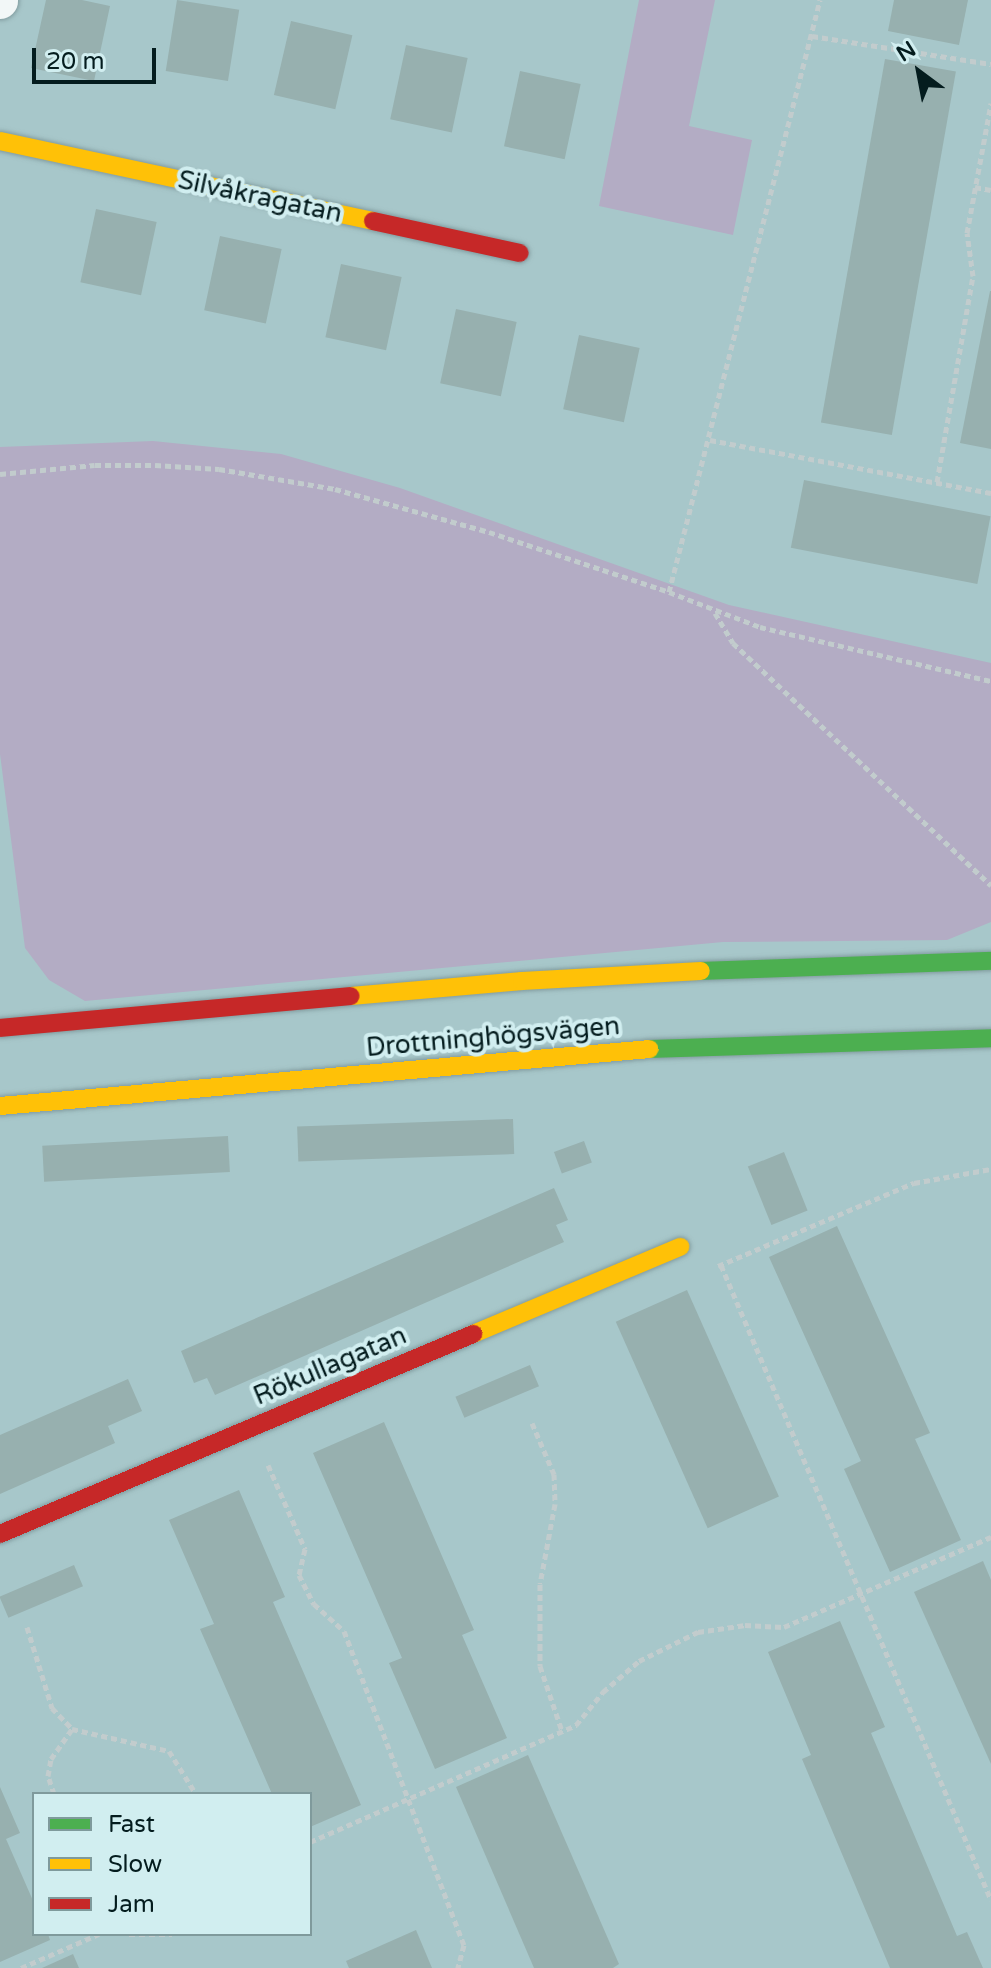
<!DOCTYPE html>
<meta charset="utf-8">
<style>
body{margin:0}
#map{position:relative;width:991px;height:1968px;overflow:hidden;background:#a7c7ca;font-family:"Varela Round",sans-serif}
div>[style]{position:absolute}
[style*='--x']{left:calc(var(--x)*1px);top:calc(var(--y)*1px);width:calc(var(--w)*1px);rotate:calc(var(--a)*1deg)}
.green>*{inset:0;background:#b3acc4}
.building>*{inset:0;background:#97b0af;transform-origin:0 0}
.path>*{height:5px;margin-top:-2.5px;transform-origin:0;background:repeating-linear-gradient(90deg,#c2cccd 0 6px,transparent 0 10px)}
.roads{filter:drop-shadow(0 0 2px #829c9f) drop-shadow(0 0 2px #829c9f)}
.street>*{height:36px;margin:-18px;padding:0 18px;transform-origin:18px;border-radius:18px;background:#f2f7f7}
.fast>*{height:18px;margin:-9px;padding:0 9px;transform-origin:9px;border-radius:9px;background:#4caf50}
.slow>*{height:18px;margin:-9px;padding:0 9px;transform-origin:9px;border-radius:9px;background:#ffc107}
.jam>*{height:18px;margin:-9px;padding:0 9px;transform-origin:9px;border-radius:9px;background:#c62828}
span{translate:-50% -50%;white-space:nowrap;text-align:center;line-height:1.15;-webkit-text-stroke:8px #d1eef0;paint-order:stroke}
.street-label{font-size:26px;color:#041c1e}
.legend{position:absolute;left:32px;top:1792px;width:280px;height:144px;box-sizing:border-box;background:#d1eef0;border:2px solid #7f9a9c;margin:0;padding:10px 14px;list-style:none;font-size:24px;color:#041c1e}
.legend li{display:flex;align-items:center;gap:16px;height:40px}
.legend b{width:40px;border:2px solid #7f9a9c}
.north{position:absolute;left:879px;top:32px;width:80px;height:80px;-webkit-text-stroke:6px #d1eef0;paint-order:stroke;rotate:328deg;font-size:22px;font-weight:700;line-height:32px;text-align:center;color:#041c1e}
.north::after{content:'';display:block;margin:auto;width:28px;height:36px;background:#041c1e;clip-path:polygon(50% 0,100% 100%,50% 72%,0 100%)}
.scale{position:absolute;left:32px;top:48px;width:124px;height:36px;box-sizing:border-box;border:4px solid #041c1e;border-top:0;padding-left:10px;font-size:24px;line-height:28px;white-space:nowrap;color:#041c1e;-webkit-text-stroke:6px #d1eef0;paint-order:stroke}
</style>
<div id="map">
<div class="green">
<i style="clip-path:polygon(639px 0,715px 0,689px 126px,752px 140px,733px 235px,599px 206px)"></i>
<i style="clip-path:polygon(153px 441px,281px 454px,400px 488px,729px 605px,991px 663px,991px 922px,947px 940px,723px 942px,85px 1001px,49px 980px,25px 948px,0 754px,0 447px)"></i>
</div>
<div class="building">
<i style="clip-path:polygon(46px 0,82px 0,110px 6px,94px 81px,31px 68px)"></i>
<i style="left:177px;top:0;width:63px;height:72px;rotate:9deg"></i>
<i style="clip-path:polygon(894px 0,968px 0,959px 45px,888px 31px)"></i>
<i style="left:291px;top:21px;width:63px;height:76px;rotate:13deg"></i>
<i style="left:406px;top:45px;width:63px;height:76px;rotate:12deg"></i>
<i style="left:885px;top:59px;width:72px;height:369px;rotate:10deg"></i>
<i style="left:520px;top:71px;width:62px;height:77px;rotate:12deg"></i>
<i style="left:96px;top:209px;width:62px;height:75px;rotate:12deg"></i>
<i style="left:220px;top:236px;width:63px;height:76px;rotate:12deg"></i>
<i style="left:341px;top:264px;width:62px;height:75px;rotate:12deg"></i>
<i style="clip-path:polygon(990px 291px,991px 291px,991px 449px,960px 443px)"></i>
<i style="left:456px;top:309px;width:62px;height:76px;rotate:12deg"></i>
<i style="left:579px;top:335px;width:62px;height:76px;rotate:12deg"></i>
<i style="left:804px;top:480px;width:190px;height:69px;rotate:11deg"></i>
<i style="left:513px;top:1119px;width:35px;height:216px;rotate:88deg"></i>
<i style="left:228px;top:1136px;width:36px;height:186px;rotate:87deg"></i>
<i style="left:584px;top:1141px;width:23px;height:32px;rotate:70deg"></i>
<i style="left:784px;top:1152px;width:63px;height:39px;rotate:68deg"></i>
<i style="clip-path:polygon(554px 1188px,568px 1220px,556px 1225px,564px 1242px,215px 1395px,207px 1378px,194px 1383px,181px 1351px)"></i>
<i style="clip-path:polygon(837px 1226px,930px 1433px,915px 1439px,961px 1540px,890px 1572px,844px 1469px,861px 1461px,769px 1257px)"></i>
<i style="left:687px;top:1290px;width:226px;height:78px;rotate:66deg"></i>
<i style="left:530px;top:1365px;width:23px;height:81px;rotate:67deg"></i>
<i style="clip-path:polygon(128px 1379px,142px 1411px,108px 1426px,115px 1443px,0 1494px,0 1435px)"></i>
<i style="clip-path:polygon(384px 1422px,474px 1630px,462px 1635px,507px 1738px,435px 1769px,389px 1663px,402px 1658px,313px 1453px)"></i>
<i style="clip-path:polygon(239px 1490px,285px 1597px,273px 1602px,361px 1805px,310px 1827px,310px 1794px,272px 1794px,200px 1629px,214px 1624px,169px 1520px)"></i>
<i style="clip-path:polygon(983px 1561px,991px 1580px,991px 1764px,914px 1592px)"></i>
<i style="left:74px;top:1565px;width:23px;height:81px;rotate:67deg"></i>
<i style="clip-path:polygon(840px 1621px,885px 1727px,871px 1733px,957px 1936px,967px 1932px,983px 1968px,890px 1968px,802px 1759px,811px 1755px,768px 1652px)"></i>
<i style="clip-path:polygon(528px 1755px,619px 1964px,613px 1968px,534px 1968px,456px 1787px)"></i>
<i style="clip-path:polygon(0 1787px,20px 1833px,6px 1839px,34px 1903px,34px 1934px,48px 1934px,50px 1940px,0 1962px)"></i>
<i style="clip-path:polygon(416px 1930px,432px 1968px,349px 1968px,346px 1961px)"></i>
<i style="clip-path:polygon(73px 1954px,79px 1968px,42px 1968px)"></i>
</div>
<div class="path">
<i style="--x:812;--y:36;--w:181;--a:8.9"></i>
<i style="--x:975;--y:187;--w:16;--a:11"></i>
<i style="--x:710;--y:440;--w:286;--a:10.7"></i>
<i style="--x:0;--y:474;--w:95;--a:-5.4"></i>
<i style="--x:95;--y:465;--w:60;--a:0"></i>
<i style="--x:155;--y:465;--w:64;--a:3.6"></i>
<i style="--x:219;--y:469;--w:118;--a:9.8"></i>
<i style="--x:335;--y:489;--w:160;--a:15.6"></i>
<i style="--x:489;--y:532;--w:190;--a:18.4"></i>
<i style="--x:669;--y:592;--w:97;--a:21"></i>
<i style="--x:760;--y:627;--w:237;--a:13.2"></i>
<i style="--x:937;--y:482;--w:209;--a:-80.1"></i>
<i style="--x:973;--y:276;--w:43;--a:-97.9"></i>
<i style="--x:967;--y:233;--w:132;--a:-79.5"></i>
<i style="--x:669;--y:592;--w:611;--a:-75.69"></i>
<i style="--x:715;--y:613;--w:35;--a:59"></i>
<i style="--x:733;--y:643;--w:354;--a:43.2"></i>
<i style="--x:721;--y:1265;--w:690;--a:66.96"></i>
<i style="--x:718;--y:1266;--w:213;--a:-23"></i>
<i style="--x:914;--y:1183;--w:78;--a:-10.3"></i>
<i style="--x:532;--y:1423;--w:56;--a:66.7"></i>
<i style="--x:554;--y:1474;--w:30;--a:88"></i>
<i style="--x:555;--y:1504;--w:81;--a:100.6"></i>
<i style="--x:540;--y:1584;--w:82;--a:90"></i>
<i style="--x:540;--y:1666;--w:69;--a:71.3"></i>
<i style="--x:268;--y:1465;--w:92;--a:66.2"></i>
<i style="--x:305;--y:1549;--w:27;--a:103"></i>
<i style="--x:299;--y:1575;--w:33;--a:63"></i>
<i style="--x:314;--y:1604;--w:40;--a:42"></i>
<i style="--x:344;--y:1631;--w:336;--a:69.1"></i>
<i style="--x:464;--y:1945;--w:24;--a:105"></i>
<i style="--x:27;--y:1627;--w:85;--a:72.8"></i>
<i style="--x:52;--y:1708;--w:29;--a:46"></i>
<i style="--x:72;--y:1729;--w:99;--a:12.8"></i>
<i style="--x:169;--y:1751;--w:51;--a:57.9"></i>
<i style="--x:54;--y:1794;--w:19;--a:-108"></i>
<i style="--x:48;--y:1776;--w:17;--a:-80"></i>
<i style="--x:51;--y:1759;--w:37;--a:-55"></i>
<i style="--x:310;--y:1842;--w:291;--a:-23.7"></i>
<i style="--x:576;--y:1725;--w:43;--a:-50.7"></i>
<i style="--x:603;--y:1692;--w:48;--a:-40.7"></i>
<i style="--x:639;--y:1661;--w:66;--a:-26.2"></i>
<i style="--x:698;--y:1632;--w:48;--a:-8.5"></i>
<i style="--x:745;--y:1625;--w:39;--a:3"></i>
<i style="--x:784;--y:1627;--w:226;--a:-23.5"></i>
<i style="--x:129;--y:1934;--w:43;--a:0"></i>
<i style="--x:21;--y:1968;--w:85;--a:-23.6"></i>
</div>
<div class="roads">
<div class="street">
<i style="--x:0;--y:1;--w:1;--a:-90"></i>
</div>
<div class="fast">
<i style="--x:701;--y:971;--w:290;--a:-2"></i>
<i style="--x:650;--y:1049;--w:341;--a:-1.8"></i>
</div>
<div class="slow">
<i style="--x:0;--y:141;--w:381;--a:12.1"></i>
<i style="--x:351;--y:996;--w:172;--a:-5"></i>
<i style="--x:522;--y:981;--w:179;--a:-3.2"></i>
<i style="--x:0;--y:1106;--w:652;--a:-5.01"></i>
<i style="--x:473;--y:1334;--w:225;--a:-22.8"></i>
</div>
<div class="jam">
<i style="--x:373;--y:221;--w:150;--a:12.3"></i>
<i style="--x:0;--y:1028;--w:352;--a:-5.2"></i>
<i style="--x:0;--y:1534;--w:514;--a:-22.92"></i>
</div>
</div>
<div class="street-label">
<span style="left:260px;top:197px;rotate:12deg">Silvåkragatan</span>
<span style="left:493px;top:1037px;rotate:-5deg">Drottninghögsvägen</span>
<span style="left:330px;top:1366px;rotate:-23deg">Rökullagatan</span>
</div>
<ul class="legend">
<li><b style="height:10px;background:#4caf50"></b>Fast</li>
<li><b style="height:10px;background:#ffc107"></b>Slow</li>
<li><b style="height:10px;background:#c62828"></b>Jam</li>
</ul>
<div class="north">N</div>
<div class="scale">20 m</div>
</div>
